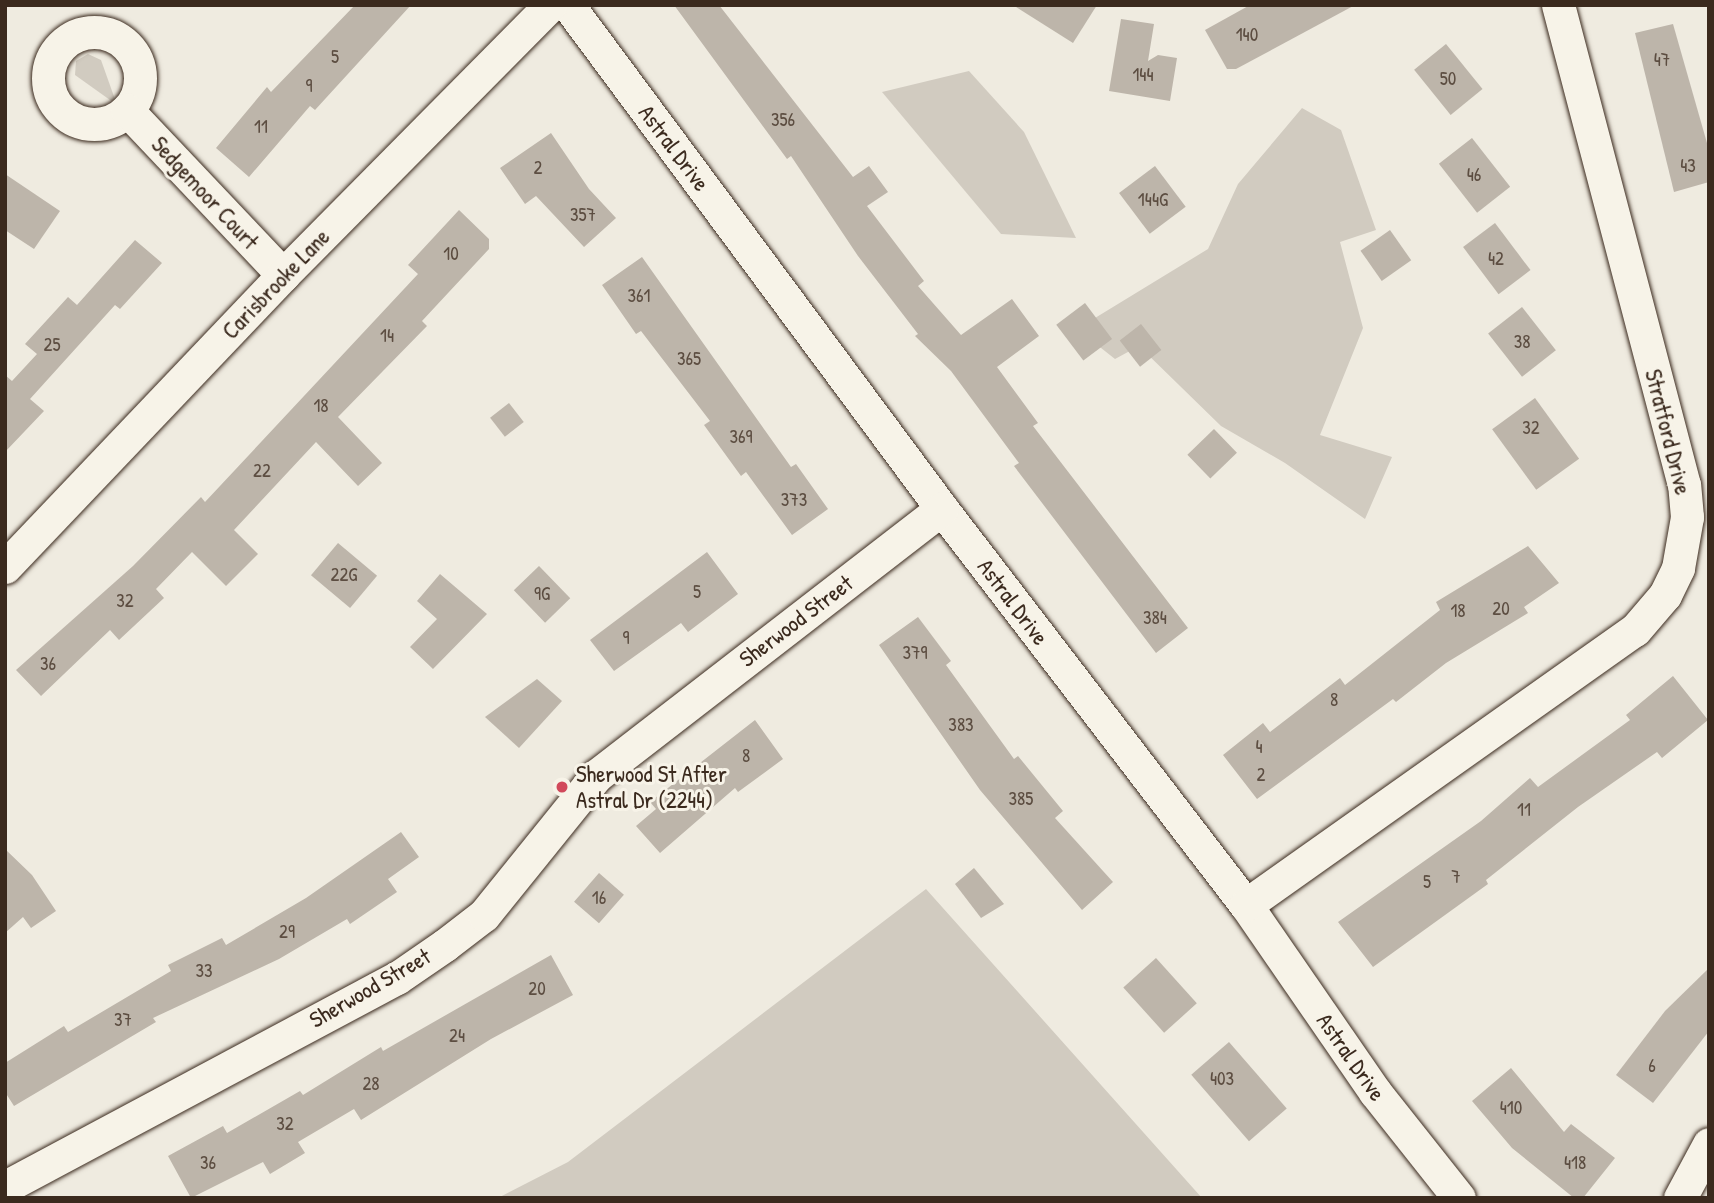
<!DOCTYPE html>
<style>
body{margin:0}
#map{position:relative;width:1714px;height:1203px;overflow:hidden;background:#efebe0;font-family:"Patrick Hand",sans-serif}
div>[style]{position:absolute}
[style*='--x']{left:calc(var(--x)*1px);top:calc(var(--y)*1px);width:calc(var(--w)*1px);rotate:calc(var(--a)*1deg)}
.green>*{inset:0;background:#d1cbc0}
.building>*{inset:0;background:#bdb5aa;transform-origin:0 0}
.roads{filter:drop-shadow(0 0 2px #3b2a1e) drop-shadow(0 0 2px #3b2a1e)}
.minor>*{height:33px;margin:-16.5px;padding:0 16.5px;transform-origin:16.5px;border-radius:16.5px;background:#f7f3e8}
.minor>.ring{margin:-16.5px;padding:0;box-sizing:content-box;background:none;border:33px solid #f7f3e8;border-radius:50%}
.dots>*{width:19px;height:19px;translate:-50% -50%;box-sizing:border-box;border:4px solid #f7f3e8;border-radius:50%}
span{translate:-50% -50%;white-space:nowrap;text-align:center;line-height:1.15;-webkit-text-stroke:6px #f7f3e8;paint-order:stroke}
.number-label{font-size:19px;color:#5c4d41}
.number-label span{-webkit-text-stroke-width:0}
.street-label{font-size:23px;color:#3b2a1e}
.poi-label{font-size:23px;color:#3b2a1e}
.left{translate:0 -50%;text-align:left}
.frame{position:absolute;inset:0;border:7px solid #3b2a1e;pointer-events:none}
</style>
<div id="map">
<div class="green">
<i style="clip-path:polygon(88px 54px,101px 60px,117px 105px,75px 75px,76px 61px)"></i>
<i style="clip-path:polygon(969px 71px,1024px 132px,1076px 238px,1001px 234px,882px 92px)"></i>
<i style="clip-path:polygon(1302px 108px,1341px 130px,1376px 230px,1340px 242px,1363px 328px,1320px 435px,1392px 457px,1365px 519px,1285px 463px,1221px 426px,1139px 346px,1115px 359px,1077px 329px,1208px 249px,1238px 184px)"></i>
<i style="clip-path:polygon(926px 889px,1202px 1198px,498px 1198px,568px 1162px)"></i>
</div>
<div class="building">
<i style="clip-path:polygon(355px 5px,411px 5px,315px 110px,310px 106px,249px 177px,216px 148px,267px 87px,271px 92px)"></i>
<i style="clip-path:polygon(674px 5px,719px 5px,853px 177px,869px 166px,888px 192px,867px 206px,924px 281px,918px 286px,961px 335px,1012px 299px,1039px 336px,997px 367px,1038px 423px,1033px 426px,1188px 628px,1156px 653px,1014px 466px,1019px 463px,951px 371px,915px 336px,918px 334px,858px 256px,791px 156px,787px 159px)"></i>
<i style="clip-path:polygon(1013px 5px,1097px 5px,1073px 43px)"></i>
<i style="clip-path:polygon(1250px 5px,1355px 5px,1236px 69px,1227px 69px,1205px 30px)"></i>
<i style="clip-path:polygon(1121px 19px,1154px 24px,1148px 61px,1158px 55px,1177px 58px,1170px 101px,1109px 91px)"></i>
<i style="clip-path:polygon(1673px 24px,1709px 150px,1709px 182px,1674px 192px,1635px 33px)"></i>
<i style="left:1446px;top:44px;width:58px;height:41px;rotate:51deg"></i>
<i style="clip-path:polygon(551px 133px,589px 189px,616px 218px,584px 247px,536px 196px,525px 204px,500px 168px)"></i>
<i style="left:1472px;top:138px;width:62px;height:42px;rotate:52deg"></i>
<i style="left:1155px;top:166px;width:51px;height:45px;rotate:53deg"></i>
<i style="clip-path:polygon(5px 174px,60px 211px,34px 249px,5px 230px)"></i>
<i style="clip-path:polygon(459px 210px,489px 239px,489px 249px,422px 321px,427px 326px,338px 417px,382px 463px,358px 486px,316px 442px,234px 530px,258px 554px,226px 586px,192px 552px,156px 589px,164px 598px,119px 640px,110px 630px,41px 696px,16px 670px,133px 566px,201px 497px,205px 502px,418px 274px,408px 265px)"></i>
<i style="left:1495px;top:223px;width:59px;height:40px;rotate:53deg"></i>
<i style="left:1390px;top:230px;width:37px;height:36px;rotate:55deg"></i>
<i style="clip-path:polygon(135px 240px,162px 263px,120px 309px,115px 305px,30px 399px,44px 411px,5px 452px,5px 375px,12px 381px,37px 354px,25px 344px,68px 297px,77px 305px)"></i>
<i style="clip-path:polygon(642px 257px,791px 467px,796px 464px,828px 509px,792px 535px,746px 472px,741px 476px,704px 425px,710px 421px,641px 331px,636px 334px,602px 285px)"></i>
<i style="left:1085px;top:303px;width:45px;height:36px;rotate:53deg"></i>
<i style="left:1522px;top:307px;width:55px;height:43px;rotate:52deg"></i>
<i style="left:1141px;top:324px;width:33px;height:27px;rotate:52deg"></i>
<i style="left:1535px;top:398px;width:75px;height:53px;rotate:54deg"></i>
<i style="left:509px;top:403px;width:24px;height:24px;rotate:52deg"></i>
<i style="left:1214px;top:429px;width:33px;height:37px;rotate:46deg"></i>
<i style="left:338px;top:543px;width:51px;height:42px;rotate:40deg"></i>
<i style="clip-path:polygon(1528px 546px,1559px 583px,1524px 607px,1528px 613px,1446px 663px,1396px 702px,1393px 699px,1257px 799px,1223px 755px,1263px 723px,1270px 732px,1340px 678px,1345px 685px,1440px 610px,1436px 602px)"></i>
<i style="clip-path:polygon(707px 552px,738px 594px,688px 632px,681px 623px,614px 671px,590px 640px)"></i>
<i style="left:539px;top:566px;width:45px;height:35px;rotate:46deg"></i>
<i style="clip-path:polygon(440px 574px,487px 614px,433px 669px,410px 647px,437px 619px,417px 601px)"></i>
<i style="clip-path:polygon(918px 617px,951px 661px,946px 665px,1014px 759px,1018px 756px,1063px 811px,1055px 818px,1113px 882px,1082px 910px,980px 790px,879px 645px)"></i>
<i style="clip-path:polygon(1673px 676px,1708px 720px,1662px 758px,1657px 752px,1578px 807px,1486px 880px,1488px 884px,1373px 967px,1338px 922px,1481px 821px,1530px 778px,1538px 787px,1630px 720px,1626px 715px)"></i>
<i style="clip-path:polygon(537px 679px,562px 701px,519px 748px,485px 717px)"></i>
<i style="clip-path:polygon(755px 720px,783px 759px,738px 792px,735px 788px,660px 853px,636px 826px,656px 809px,650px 802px)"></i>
<i style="clip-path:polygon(401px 832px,419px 857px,388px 879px,397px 892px,350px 924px,347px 919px,279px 959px,153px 1018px,156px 1022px,14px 1106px,5px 1092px,5px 1063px,64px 1026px,68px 1032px,171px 971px,168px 965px,222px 938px,226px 945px,306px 898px)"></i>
<i style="clip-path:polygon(5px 849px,32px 875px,56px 911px,31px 928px,23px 917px,5px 933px)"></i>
<i style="clip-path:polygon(974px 868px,1004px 904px,981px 918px,955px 884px)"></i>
<i style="left:599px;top:873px;width:33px;height:38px;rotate:41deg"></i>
<i style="clip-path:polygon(551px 955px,573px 995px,491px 1039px,361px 1120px,354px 1109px,298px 1142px,305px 1153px,270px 1174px,263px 1162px,191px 1198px,168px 1156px,223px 1126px,227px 1133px,300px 1091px,303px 1095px,381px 1047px,383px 1051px)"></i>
<i style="left:1156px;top:958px;width:61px;height:44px;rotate:48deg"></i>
<i style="clip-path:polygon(1709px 968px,1709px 1031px,1653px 1103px,1616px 1075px,1665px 1011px)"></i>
<i style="left:1229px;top:1042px;width:88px;height:50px;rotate:49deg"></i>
<i style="clip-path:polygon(1511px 1068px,1564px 1132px,1571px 1124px,1615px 1158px,1583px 1198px,1574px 1198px,1512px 1148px,1472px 1101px)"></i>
</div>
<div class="roads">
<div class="minor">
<i style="--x:568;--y:5;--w:628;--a:53.42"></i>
<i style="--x:942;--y:509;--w:499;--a:52.5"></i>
<i style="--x:1246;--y:905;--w:227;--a:55.4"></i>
<i style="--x:1375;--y:1092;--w:135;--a:51.6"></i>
<i class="ring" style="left:48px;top:32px;width:59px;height:59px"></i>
<i style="--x:127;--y:110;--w:227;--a:46.6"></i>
<i style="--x:5;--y:567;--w:403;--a:-46.4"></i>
<i style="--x:283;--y:275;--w:380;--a:-45.3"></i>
<i style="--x:1246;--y:905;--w:476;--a:-35.3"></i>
<i style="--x:1635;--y:630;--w:46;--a:-49.4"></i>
<i style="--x:1665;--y:595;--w:30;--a:-64"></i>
<i style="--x:1678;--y:568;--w:52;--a:-80"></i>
<i style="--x:1687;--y:517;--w:32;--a:-95"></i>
<i style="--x:1684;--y:485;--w:496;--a:-104.7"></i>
<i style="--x:5;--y:1187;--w:444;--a:-28.1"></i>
<i style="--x:397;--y:978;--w:58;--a:-34.5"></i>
<i style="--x:445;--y:945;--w:49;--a:-37.6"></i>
<i style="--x:484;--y:915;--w:179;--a:-51.1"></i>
<i style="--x:596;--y:776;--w:437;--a:-37.7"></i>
<i style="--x:1680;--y:1198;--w:61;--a:-61.8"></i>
</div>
</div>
<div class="dots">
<i style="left:562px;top:787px;background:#d1495b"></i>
</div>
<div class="number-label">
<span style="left:1247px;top:35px">140</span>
<span style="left:335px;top:57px">5</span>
<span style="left:1662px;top:60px">47</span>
<span style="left:1143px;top:75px">144</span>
<span style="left:1448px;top:79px">50</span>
<span style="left:309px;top:86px">9</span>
<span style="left:783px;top:120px">356</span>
<span style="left:261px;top:127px">11</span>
<span style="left:1688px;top:166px">43</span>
<span style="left:538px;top:168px">2</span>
<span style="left:1474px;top:175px">46</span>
<span style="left:1153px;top:200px">144G</span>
<span style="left:583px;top:215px">357</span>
<span style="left:451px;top:254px">10</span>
<span style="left:1496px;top:259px">42</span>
<span style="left:639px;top:296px">361</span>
<span style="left:387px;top:336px">14</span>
<span style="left:1522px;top:342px">38</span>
<span style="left:52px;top:345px">25</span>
<span style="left:689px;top:359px">365</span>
<span style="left:321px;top:406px">18</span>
<span style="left:1531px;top:428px">32</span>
<span style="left:741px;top:437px">369</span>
<span style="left:262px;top:471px">22</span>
<span style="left:794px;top:500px">373</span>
<span style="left:344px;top:575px">22G</span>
<span style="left:697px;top:592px">5</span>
<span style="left:542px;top:594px">9G</span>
<span style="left:125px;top:601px">32</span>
<span style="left:1501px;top:609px">20</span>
<span style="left:1458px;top:611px">18</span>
<span style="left:1155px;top:618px">384</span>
<span style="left:626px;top:638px">9</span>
<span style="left:915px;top:653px">379</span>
<span style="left:48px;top:664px">36</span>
<span style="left:1334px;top:700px">8</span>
<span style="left:961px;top:725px">383</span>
<span style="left:1259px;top:747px">4</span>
<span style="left:746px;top:756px">8</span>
<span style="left:1261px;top:775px">2</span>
<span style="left:1021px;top:799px">385</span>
<span style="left:1524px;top:810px">11</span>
<span style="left:1456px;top:877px">7</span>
<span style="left:1427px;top:882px">5</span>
<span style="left:599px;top:898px">16</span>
<span style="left:287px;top:932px">29</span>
<span style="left:204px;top:971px">33</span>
<span style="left:537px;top:989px">20</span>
<span style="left:123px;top:1020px">37</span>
<span style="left:457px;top:1036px">24</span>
<span style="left:1652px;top:1066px">6</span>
<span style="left:1222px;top:1079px">403</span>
<span style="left:371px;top:1084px">28</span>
<span style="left:1511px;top:1108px">410</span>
<span style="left:285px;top:1124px">32</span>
<span style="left:208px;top:1163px">36</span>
<span style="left:1575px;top:1163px">418</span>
</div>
<div class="street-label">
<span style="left:674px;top:148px;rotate:53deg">Astral Drive</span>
<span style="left:205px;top:193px;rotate:47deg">Sedgemoor Court</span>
<span style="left:276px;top:284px;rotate:-46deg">Carisbrooke Lane</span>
<span style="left:1668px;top:432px;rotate:76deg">Stratford Drive</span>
<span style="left:1013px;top:602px;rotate:53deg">Astral Drive</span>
<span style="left:796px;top:621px;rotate:-37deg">Sherwood Street</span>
<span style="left:370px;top:988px;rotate:-30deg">Sherwood Street</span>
<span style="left:1351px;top:1057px;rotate:55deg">Astral Drive</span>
</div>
<div class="poi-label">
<span class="left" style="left:576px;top:787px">Sherwood St After<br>Astral Dr (2244)</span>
</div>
<div class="frame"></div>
</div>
